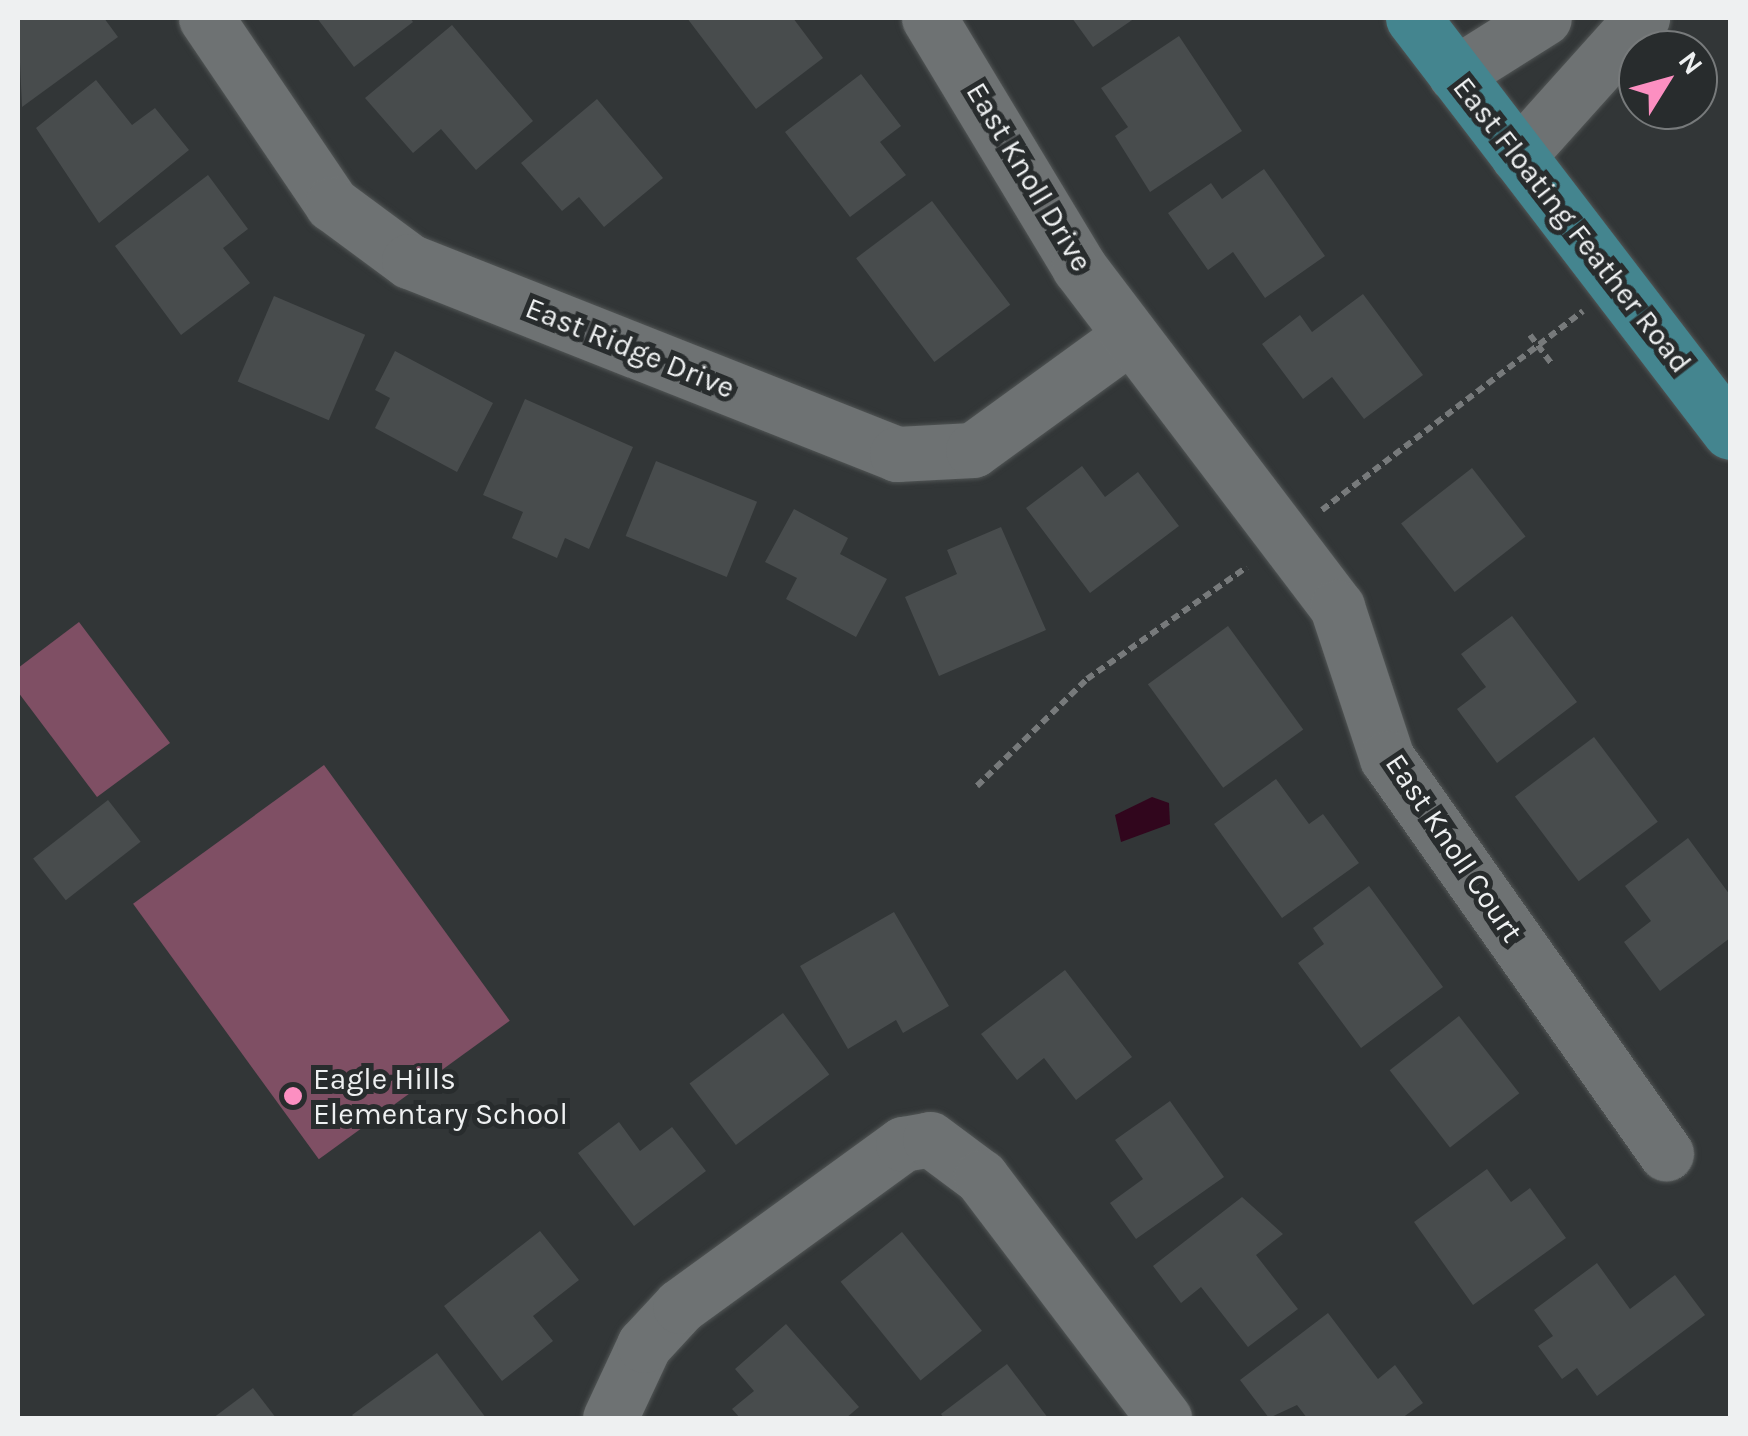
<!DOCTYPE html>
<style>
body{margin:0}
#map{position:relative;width:1748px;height:1436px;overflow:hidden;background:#323637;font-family:Karla,sans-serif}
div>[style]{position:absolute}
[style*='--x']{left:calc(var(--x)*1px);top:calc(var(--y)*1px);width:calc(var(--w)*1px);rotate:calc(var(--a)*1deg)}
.green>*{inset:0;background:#7f4f64;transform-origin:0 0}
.water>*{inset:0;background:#31061d}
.building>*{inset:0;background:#484c4d;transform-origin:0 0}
.path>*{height:6px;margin-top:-3px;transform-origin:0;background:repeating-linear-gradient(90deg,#777a7b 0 8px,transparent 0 13px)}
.roads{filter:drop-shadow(0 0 2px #515555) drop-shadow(0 0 2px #515555)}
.minor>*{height:55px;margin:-27.5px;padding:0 27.5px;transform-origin:27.5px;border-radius:27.5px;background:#6e7273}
.major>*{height:55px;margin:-27.5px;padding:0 27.5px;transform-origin:27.5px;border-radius:27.5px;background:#44858f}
.dots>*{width:28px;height:28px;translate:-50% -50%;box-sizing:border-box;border:5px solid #282c2d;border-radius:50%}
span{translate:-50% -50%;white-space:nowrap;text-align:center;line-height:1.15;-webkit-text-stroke:10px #282c2d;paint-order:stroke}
.street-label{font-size:30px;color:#eef0f1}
.poi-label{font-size:30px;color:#eef0f1}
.left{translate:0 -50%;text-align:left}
.frame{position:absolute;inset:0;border:20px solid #eef0f1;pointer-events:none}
.north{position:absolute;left:1618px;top:30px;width:100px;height:100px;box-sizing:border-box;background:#282c2d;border:2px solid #777a7b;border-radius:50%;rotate:53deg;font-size:28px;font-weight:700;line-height:40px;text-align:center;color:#eef0f1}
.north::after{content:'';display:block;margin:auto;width:35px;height:45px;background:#fc8fc1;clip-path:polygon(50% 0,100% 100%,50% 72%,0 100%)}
</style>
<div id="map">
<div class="green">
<i style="clip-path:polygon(79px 622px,170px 743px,97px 797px,18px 692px,18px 668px)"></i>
<i style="left:324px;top:765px;width:316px;height:236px;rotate:54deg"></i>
</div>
<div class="water">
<i style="clip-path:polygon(1152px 797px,1169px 803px,1170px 824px,1121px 842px,1115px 815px)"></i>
</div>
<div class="building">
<i style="clip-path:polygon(18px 18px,104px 18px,118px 37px,22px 107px)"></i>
<i style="clip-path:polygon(317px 18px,410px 18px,413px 22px,354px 67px)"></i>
<i style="clip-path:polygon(687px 18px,793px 18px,823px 58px,756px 109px)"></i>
<i style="clip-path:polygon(1072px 18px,1135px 18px,1093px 47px)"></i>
<i style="clip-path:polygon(452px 25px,533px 121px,476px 170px,441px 129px,413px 153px,365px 98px)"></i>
<i style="clip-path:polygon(1179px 36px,1242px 131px,1150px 192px,1115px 136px,1128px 127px,1101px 88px)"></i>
<i style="clip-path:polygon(861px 74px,901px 126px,880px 142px,906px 175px,850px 217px,785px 132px)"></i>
<i style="clip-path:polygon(96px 80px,132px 125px,155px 108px,189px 150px,99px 223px,36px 128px)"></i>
<i style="clip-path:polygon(597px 99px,663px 178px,604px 227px,579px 197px,562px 211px,521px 163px)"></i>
<i style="clip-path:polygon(1264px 169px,1325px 256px,1265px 298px,1233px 252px,1208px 270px,1168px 213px,1211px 183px,1222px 199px)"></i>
<i style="clip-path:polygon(208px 175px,248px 229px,223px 248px,250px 283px,181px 335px,115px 246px)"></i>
<i style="left:932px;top:201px;width:130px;height:95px;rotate:53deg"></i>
<i style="clip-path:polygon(1363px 294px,1423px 375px,1364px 419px,1332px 377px,1303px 399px,1262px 344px,1300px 315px,1312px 332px)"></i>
<i style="left:274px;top:296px;width:99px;height:93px;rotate:23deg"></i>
<i style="clip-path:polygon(395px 351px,493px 403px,457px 472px,375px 428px,390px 398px,375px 390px)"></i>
<i style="clip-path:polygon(525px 399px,633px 447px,589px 549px,565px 538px,557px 558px,512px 538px,523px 512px,483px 495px)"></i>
<i style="left:656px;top:461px;width:109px;height:81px;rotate:22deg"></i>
<i style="clip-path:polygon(1082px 466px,1105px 497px,1138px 472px,1179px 526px,1090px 593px,1026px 508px)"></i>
<i style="left:1472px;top:468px;width:87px;height:90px;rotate:52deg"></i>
<i style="clip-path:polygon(794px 509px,848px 538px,840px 554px,887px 579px,856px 637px,786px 599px,797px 578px,765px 562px)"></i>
<i style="clip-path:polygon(1001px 527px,1046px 630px,939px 676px,905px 597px,957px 574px,947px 550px)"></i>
<i style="clip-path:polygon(1512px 616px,1577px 702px,1497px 763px,1457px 709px,1486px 687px,1461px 654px)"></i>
<i style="left:1228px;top:626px;width:128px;height:99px;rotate:54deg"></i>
<i style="left:1594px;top:737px;width:106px;height:99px;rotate:53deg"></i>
<i style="clip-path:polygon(1276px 779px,1309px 824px,1323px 814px,1359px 863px,1282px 918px,1214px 824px)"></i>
<i style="left:108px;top:800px;width:53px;height:95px;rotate:52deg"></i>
<i style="clip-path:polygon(1688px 838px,1730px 895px,1730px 938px,1660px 991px,1624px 942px,1651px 921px,1625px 886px)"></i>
<i style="clip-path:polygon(1369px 886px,1443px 987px,1361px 1048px,1298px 963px,1324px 944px,1313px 928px)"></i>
<i style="clip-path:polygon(894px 912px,949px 1006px,903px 1033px,896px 1020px,848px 1049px,800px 966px)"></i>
<i style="clip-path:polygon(1065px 970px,1132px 1057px,1076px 1100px,1044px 1058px,1017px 1080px,981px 1034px)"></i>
<i style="left:783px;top:1013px;width:77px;height:117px;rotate:53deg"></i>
<i style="left:1459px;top:1016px;width:98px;height:88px;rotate:52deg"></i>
<i style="clip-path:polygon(1170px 1101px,1224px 1177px,1136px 1239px,1110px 1203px,1143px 1179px,1115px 1140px)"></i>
<i style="clip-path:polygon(619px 1122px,640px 1151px,672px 1127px,706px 1171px,634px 1226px,578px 1153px)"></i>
<i style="clip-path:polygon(1487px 1169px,1511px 1202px,1530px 1188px,1566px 1238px,1473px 1305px,1414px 1222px)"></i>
<i style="clip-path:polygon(1242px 1197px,1283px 1234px,1256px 1255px,1298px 1309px,1248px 1347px,1201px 1287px,1181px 1303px,1153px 1266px)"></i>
<i style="clip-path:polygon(540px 1231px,579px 1280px,533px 1316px,553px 1341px,502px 1381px,444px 1306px)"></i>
<i style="left:902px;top:1232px;width:127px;height:79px;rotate:51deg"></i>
<i style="clip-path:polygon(1597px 1263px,1630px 1309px,1675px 1275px,1705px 1315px,1597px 1396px,1577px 1368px,1562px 1379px,1538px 1346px,1553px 1336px,1534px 1310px)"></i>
<i style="clip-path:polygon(1328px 1313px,1378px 1379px,1395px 1365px,1423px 1403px,1402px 1418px,1307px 1418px,1297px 1405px,1269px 1418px,1240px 1380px)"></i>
<i style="clip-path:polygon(786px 1324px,859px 1407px,846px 1418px,740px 1418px,732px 1409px,754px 1391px,735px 1369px)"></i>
<i style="clip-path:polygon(437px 1353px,486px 1418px,355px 1418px,352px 1415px)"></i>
<i style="clip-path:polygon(1007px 1364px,1048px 1418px,944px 1418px,941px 1414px)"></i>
<i style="clip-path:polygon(253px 1388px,276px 1418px,213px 1418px)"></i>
</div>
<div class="path">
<i style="--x:1530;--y:335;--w:35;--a:53"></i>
<i style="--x:1322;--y:510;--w:328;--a:-37.3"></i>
<i style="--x:977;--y:786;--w:153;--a:-44.2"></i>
<i style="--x:1087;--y:679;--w:195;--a:-35"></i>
</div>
<div class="roads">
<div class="minor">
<i style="--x:206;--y:18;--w:225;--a:55.9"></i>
<i style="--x:332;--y:204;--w:96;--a:36.5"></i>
<i style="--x:409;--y:261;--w:525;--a:21.58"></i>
<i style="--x:897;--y:454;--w:76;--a:-3"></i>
<i style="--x:973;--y:450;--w:194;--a:-36"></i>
<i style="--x:929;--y:18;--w:291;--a:58.9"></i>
<i style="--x:1079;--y:267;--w:427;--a:52.8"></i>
<i style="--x:1337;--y:607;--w:159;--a:71.7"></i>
<i style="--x:1387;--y:758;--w:484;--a:54.8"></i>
<i style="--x:1455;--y:74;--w:105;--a:-32.2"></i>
<i style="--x:1518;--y:156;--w:186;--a:-48.1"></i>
<i style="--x:610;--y:1418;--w:81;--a:-65"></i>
<i style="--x:644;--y:1345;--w:53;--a:-47.3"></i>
<i style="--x:680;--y:1306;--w:276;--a:-36"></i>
<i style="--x:903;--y:1144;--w:27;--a:-10"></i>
<i style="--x:930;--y:1139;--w:64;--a:36.7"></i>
<i style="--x:981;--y:1177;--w:303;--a:52.8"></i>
</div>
<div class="major">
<i style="--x:1413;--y:18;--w:521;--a:52.56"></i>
</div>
</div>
<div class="dots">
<i style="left:293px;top:1096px;background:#fc8fc1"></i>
</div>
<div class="street-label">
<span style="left:1029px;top:177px;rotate:59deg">East Knoll Drive</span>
<span style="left:1572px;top:225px;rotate:52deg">East Floating Feather Road</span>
<span style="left:630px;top:348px;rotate:22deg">East Ridge Drive</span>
<span style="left:1454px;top:848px;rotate:56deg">East Knoll Court</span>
</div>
<div class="poi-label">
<span class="left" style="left:313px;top:1096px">Eagle Hills<br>Elementary School</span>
</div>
<div class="frame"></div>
<div class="north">N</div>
</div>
